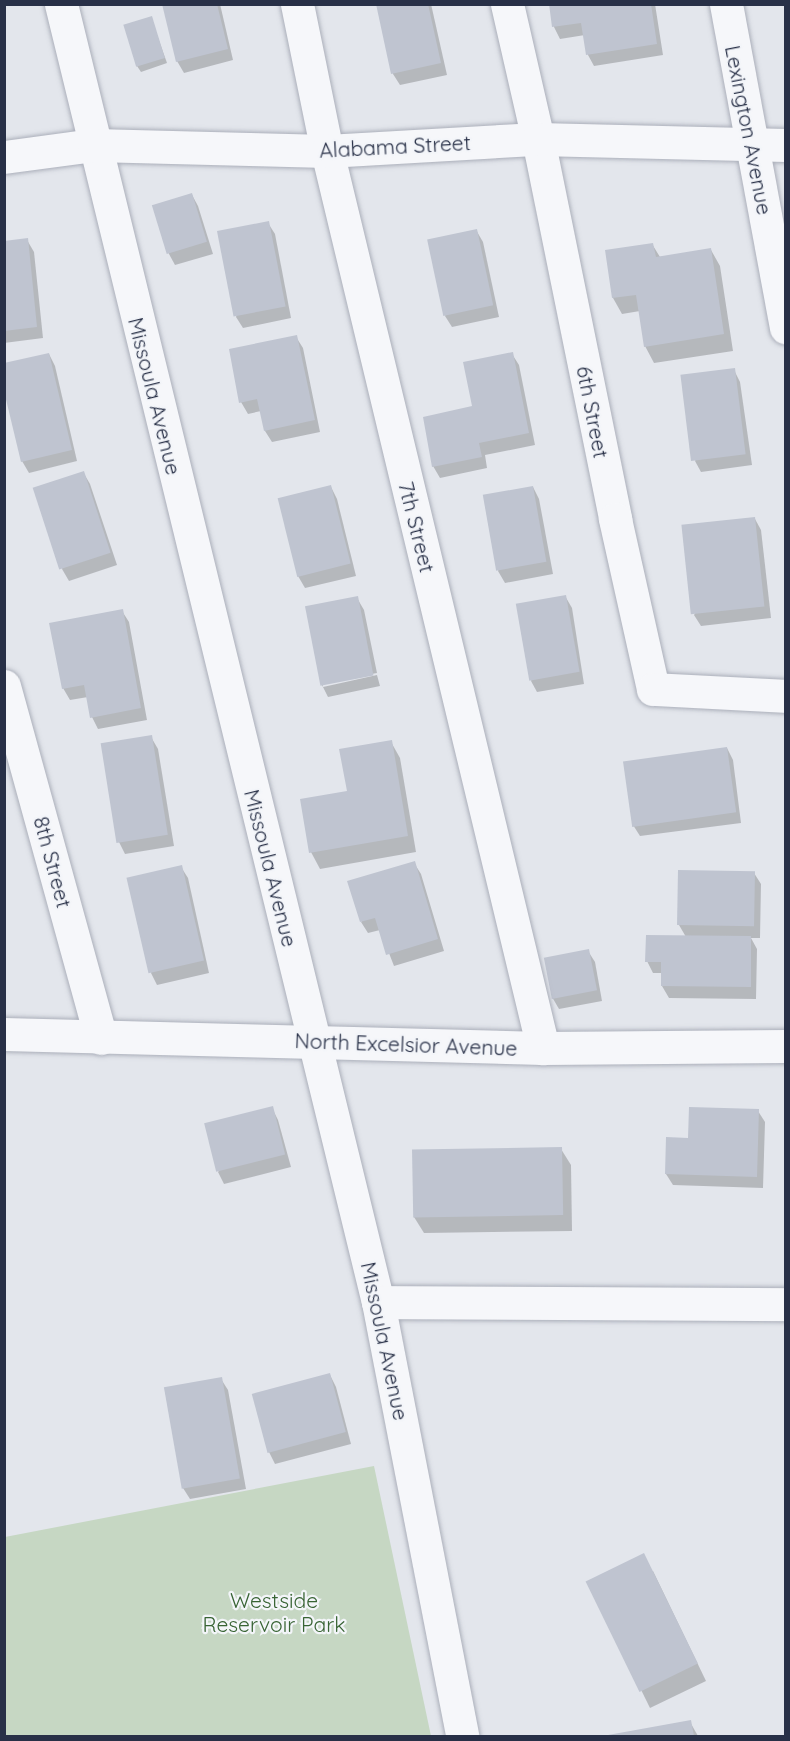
<!DOCTYPE html>
<style>
body{margin:0}
#map{position:relative;width:790px;height:1741px;overflow:hidden;background:#e3e6ec;font-family:Quicksand,sans-serif}
div>[style]{position:absolute}
[style*='--x']{left:calc(var(--x)*1px);top:calc(var(--y)*1px);width:calc(var(--w)*1px);rotate:calc(var(--a)*1deg)}
.green>*{inset:0;background:#c6d7c3}
.shadow>*{inset:0;background:#0003}
.building>*{inset:0;background:#bfc4d0;transform-origin:0 0}
.roads{filter:drop-shadow(0 0 2px #abafba) drop-shadow(0 0 2px #abafba)}
.minor>*{height:33px;margin:-16.5px;padding:0 16.5px;transform-origin:16.5px;border-radius:16.5px;background:#f6f7fa}
span{translate:-50% -50%;white-space:nowrap;text-align:center;line-height:1.15;-webkit-text-stroke:4.5px #f3f5f9;paint-order:stroke}
.street-label{font-size:21px;color:#283047}
.park-label{font-size:21px;color:#386434}
.frame{position:absolute;inset:0;border:6px solid #283047;pointer-events:none}
</style>
<div id="map">
<div class="green">
<i style="clip-path:polygon(374px 1466px,431px 1736px,5px 1736px,5px 1537px)"></i>
</div>
<div class="shadow">
<i style="clip-path:polygon(164px 4px,220px 4px,233px 60px,184px 73px,177px 61px)"></i>
<i style="clip-path:polygon(377px 4px,431px 4px,447px 75px,400px 85px,393px 74px)"></i>
<i style="clip-path:polygon(550px 4px,655px 4px,663px 55px,594px 66px,588px 55px,585px 35px,560px 39px,554px 27px)"></i>
<i style="clip-path:polygon(151px 18px,167px 63px,141px 72px,137px 66px)"></i>
<i style="clip-path:polygon(192px 195px,198px 206px,213px 254px,175px 265px,169px 254px,154px 206px)"></i>
<i style="clip-path:polygon(268px 223px,275px 234px,291px 318px,243px 328px,236px 317px)"></i>
<i style="clip-path:polygon(476px 230px,483px 242px,499px 317px,452px 327px,445px 316px)"></i>
<i style="clip-path:polygon(27px 240px,34px 252px,43px 338px,4px 343px,4px 243px)"></i>
<i style="clip-path:polygon(652px 244px,660px 257px,711px 250px,720px 266px,733px 351px,654px 363px,645px 346px,640px 311px,622px 314px,613px 298px,606px 252px)"></i>
<i style="clip-path:polygon(296px 337px,303px 348px,320px 432px,272px 442px,265px 431px,261px 411px,248px 414px,241px 402px)"></i>
<i style="clip-path:polygon(49px 354px,55px 366px,77px 461px,29px 473px,22px 461px)"></i>
<i style="clip-path:polygon(512px 354px,519px 365px,535px 445px,485px 455px,487px 468px,440px 478px,433px 466px)"></i>
<i style="clip-path:polygon(734px 370px,740px 382px,752px 465px,701px 472px,695px 461px)"></i>
<i style="clip-path:polygon(83px 472px,90px 484px,117px 565px,69px 581px,62px 569px)"></i>
<i style="clip-path:polygon(331px 487px,337px 499px,356px 576px,305px 588px,298px 576px)"></i>
<i style="clip-path:polygon(533px 487px,539px 499px,553px 574px,505px 583px,498px 571px)"></i>
<i style="clip-path:polygon(755px 519px,761px 530px,771px 618px,701px 626px,694px 615px)"></i>
<i style="clip-path:polygon(565px 596px,572px 608px,584px 684px,537px 692px,531px 681px)"></i>
<i style="clip-path:polygon(357px 598px,364px 610px,377px 673px,323px 683px,323px 687px,377px 675px,380px 686px,328px 697px,322px 685px)"></i>
<i style="clip-path:polygon(122px 611px,129px 622px,147px 720px,98px 729px,92px 717px,88px 697px,70px 700px,63px 688px)"></i>
<i style="clip-path:polygon(151px 737px,158px 749px,174px 846px,125px 854px,119px 842px)"></i>
<i style="clip-path:polygon(391px 742px,400px 758px,416px 852px,320px 869px,311px 852px)"></i>
<i style="clip-path:polygon(727px 748px,733px 760px,741px 823px,640px 836px,633px 825px)"></i>
<i style="clip-path:polygon(414px 863px,421px 874px,444px 951px,394px 966px,380px 930px,368px 933px,361px 922px)"></i>
<i style="clip-path:polygon(181px 867px,188px 878px,209px 973px,157px 985px,151px 973px)"></i>
<i style="clip-path:polygon(754px 873px,761px 884px,760px 938px,751px 938px,757px 949px,756px 999px,669px 998px,662px 986px,662px 973px,653px 973px,647px 961px,686px 937px,679px 925px)"></i>
<i style="clip-path:polygon(588px 951px,595px 962px,602px 1001px,559px 1009px,552px 997px)"></i>
<i style="clip-path:polygon(272px 1108px,278px 1120px,291px 1167px,224px 1184px,218px 1172px)"></i>
<i style="clip-path:polygon(758px 1111px,765px 1122px,763px 1188px,673px 1185px,666px 1174px,689px 1139px)"></i>
<i style="clip-path:polygon(561px 1149px,571px 1165px,572px 1231px,424px 1233px,414px 1217px)"></i>
<i style="clip-path:polygon(330px 1375px,336px 1387px,351px 1444px,275px 1464px,269px 1452px)"></i>
<i style="clip-path:polygon(221px 1379px,228px 1390px,246px 1489px,190px 1499px,183px 1488px)"></i>
<i style="clip-path:polygon(653px 1571px,706px 1681px,650px 1708px,588px 1582px)"></i>
<i style="clip-path:polygon(690px 1722px,698px 1736px,610px 1736px)"></i>
</div>
<div class="building">
<i style="clip-path:polygon(162px 4px,217px 4px,228px 49px,176px 62px)"></i>
<i style="clip-path:polygon(376px 4px,428px 4px,441px 63px,391px 74px)"></i>
<i style="clip-path:polygon(549px 4px,651px 4px,657px 44px,586px 55px,581px 23px,552px 27px)"></i>
<i style="left:152px;top:16px;width:44px;height:30px;rotate:73deg"></i>
<i style="left:192px;top:193px;width:51px;height:42px;rotate:73deg"></i>
<i style="left:269px;top:221px;width:87px;height:53px;rotate:79deg"></i>
<i style="left:477px;top:229px;width:78px;height:51px;rotate:78deg"></i>
<i style="clip-path:polygon(28px 238px,37px 327px,4px 331px,4px 241px)"></i>
<i style="clip-path:polygon(653px 243px,656px 257px,711px 248px,724px 334px,644px 347px,636px 295px,612px 298px,605px 250px)"></i>
<i style="clip-path:polygon(297px 335px,315px 420px,264px 431px,257px 399px,239px 403px,229px 349px)"></i>
<i style="clip-path:polygon(513px 352px,529px 433px,479px 443px,482px 457px,432px 467px,423px 417px,472px 406px,463px 362px)"></i>
<i style="clip-path:polygon(49px 353px,72px 450px,21px 462px,4px 391px,4px 363px)"></i>
<i style="left:735px;top:368px;width:87px;height:55px;rotate:83deg"></i>
<i style="left:84px;top:471px;width:86px;height:54px;rotate:72deg"></i>
<i style="left:331px;top:485px;width:81px;height:55px;rotate:76deg"></i>
<i style="left:533px;top:486px;width:77px;height:51px;rotate:80deg"></i>
<i style="left:755px;top:517px;width:90px;height:74px;rotate:84deg"></i>
<i style="left:566px;top:595px;width:78px;height:51px;rotate:80deg"></i>
<i style="left:358px;top:596px;width:81px;height:54px;rotate:79deg"></i>
<i style="clip-path:polygon(123px 609px,141px 708px,90px 718px,84px 685px,62px 689px,49px 623px)"></i>
<i style="left:152px;top:735px;width:101px;height:52px;rotate:81deg"></i>
<i style="clip-path:polygon(392px 740px,408px 836px,309px 853px,300px 799px,347px 791px,339px 749px)"></i>
<i style="left:727px;top:747px;width:66px;height:105px;rotate:82deg"></i>
<i style="clip-path:polygon(415px 861px,438px 939px,386px 955px,375px 918px,360px 922px,347px 881px)"></i>
<i style="left:182px;top:865px;width:98px;height:57px;rotate:77deg"></i>
<i style="left:678px;top:870px;width:77px;height:55px;rotate:1deg"></i>
<i style="clip-path:polygon(646px 935px,751px 936px,751px 987px,661px 986px,661px 962px,645px 962px)"></i>
<i style="left:589px;top:949px;width:42px;height:46px;rotate:79deg"></i>
<i style="left:273px;top:1106px;width:50px;height:71px;rotate:76deg"></i>
<i style="clip-path:polygon(689px 1107px,759px 1109px,757px 1177px,665px 1174px,666px 1137px,688px 1138px)"></i>
<i style="left:562px;top:1147px;width:68px;height:150px;rotate:89deg"></i>
<i style="left:330px;top:1373px;width:61px;height:81px;rotate:75deg"></i>
<i style="left:222px;top:1377px;width:103px;height:59px;rotate:80deg"></i>
<i style="left:644px;top:1553px;width:123px;height:65px;rotate:64deg"></i>
<i style="clip-path:polygon(691px 1720px,694px 1736px,608px 1736px,608px 1735px)"></i>
</div>
<div class="roads">
<div class="minor">
<i style="--x:61;--y:4;--w:1336;--a:76.28"></i>
<i style="--x:378;--y:1302;--w:442;--a:79"></i>
<i style="--x:297;--y:4;--w:150;--a:78.5"></i>
<i style="--x:327;--y:151;--w:923;--a:76.46"></i>
<i style="--x:507;--y:4;--w:139;--a:77.1"></i>
<i style="--x:538;--y:139;--w:388;--a:78.5"></i>
<i style="--x:615;--y:519;--w:174;--a:77.4"></i>
<i style="--x:653;--y:689;--w:133;--a:3"></i>
<i style="--x:726;--y:4;--w:329;--a:79.5"></i>
<i style="--x:4;--y:157;--w:91;--a:-7.6"></i>
<i style="--x:94;--y:145;--w:233;--a:1.5"></i>
<i style="--x:327;--y:151;--w:211;--a:-3.3"></i>
<i style="--x:538;--y:139;--w:248;--a:1.4"></i>
<i style="--x:4;--y:686;--w:365;--a:74.6"></i>
<i style="--x:4;--y:1034;--w:539;--a:1.49"></i>
<i style="--x:543;--y:1048;--w:243;--a:-0.5"></i>
<i style="--x:378;--y:1302;--w:408;--a:0.3"></i>
</div>
</div>
<div class="street-label">
<span style="left:749px;top:130px;rotate:79deg">Lexington Avenue</span>
<span style="left:395px;top:146px;rotate:-3deg">Alabama Street</span>
<span style="left:155px;top:396px;rotate:76deg">Missoula Avenue</span>
<span style="left:593px;top:412px;rotate:79deg">6th Street</span>
<span style="left:417px;top:527px;rotate:76deg">7th Street</span>
<span style="left:53px;top:862px;rotate:75deg">8th Street</span>
<span style="left:271px;top:868px;rotate:76deg">Missoula Avenue</span>
<span style="left:406px;top:1044px;rotate:2deg">North Excelsior Avenue</span>
<span style="left:385px;top:1341px;rotate:78deg">Missoula Avenue</span>
</div>
<div class="park-label">
<span style="left:274px;top:1612px">Westside<br>Reservoir Park</span>
</div>
<div class="frame"></div>
</div>
